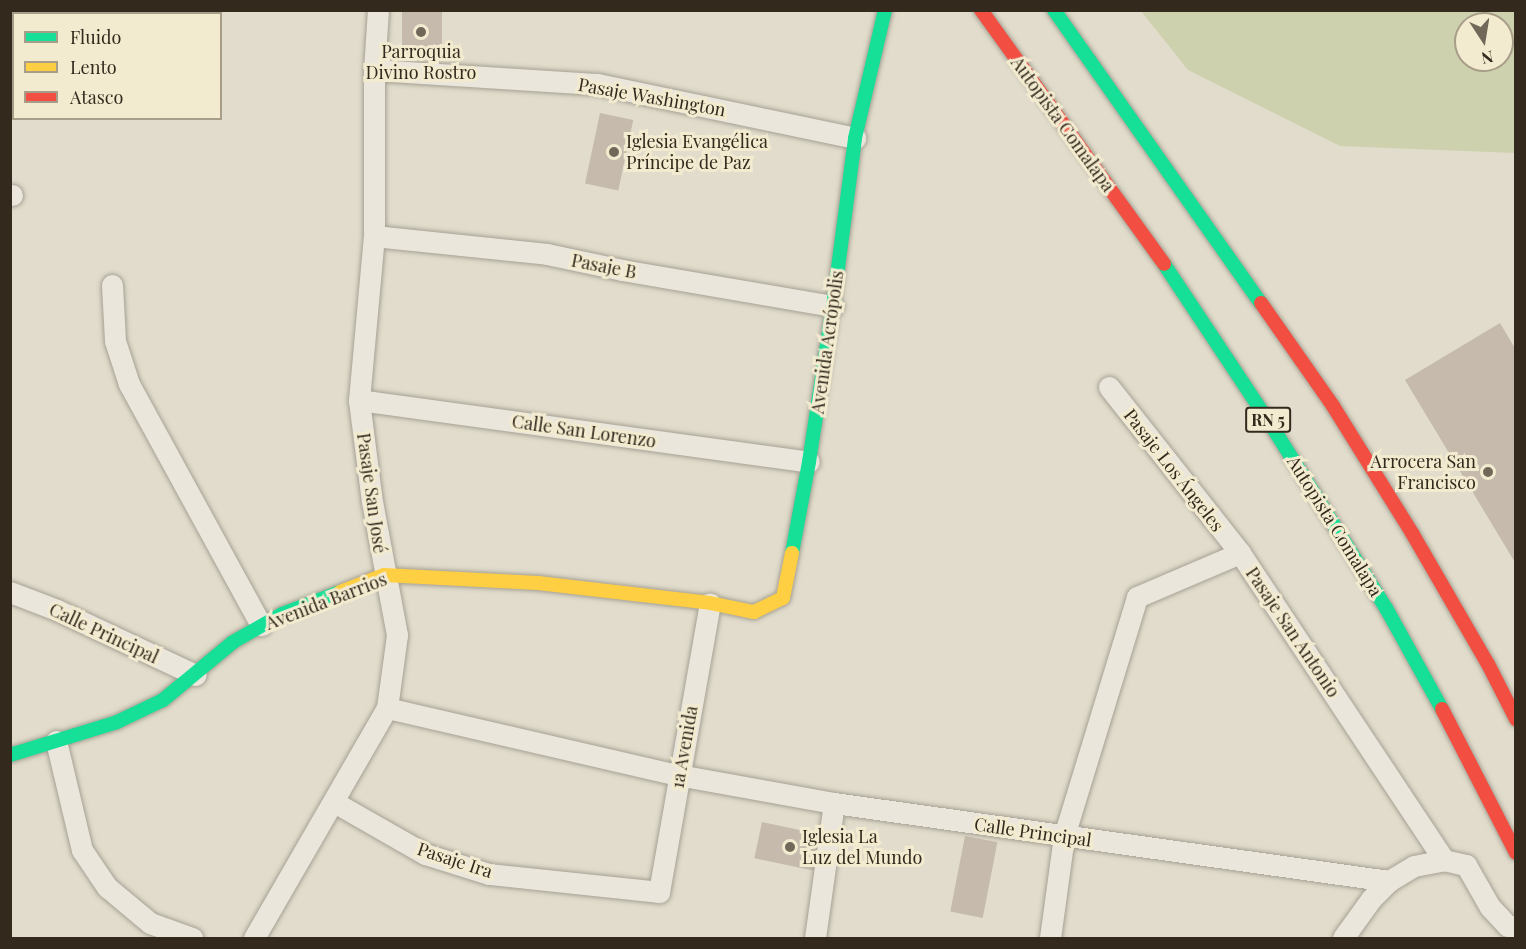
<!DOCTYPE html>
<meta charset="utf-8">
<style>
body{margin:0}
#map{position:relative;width:1526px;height:949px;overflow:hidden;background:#e1dccb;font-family:"Playfair Display",serif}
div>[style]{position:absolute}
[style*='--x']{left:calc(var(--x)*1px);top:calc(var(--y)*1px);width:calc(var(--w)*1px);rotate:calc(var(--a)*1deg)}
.green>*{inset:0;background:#ced1ad}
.building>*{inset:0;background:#c5baac;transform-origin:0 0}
.roads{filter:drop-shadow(0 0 2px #a6a194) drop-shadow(0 0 2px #a6a194)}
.street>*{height:21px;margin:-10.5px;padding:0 10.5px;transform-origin:10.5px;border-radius:10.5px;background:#eae6dc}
.fast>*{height:14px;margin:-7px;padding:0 7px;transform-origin:7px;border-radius:7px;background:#16e098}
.slow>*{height:14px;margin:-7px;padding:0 7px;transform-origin:7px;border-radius:7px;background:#ffcf43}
.jam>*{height:14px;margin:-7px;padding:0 7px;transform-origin:7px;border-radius:7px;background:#f24e42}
.dots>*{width:16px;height:16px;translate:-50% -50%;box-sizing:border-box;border:3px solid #f3ebd0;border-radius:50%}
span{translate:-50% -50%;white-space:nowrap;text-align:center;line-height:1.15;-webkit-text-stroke:6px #f3ebd0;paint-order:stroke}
.shield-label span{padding:2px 4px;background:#f3ebd0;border:2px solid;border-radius:4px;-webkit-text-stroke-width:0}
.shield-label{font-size:16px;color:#34291d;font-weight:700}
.poi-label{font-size:18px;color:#34291d}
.left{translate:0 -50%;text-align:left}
.right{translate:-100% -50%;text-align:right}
.street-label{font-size:18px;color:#34291d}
.frame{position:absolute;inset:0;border:12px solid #34291d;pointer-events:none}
.legend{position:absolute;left:12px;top:12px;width:210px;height:108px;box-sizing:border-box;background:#f3ebd0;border:2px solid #a79d88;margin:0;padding:8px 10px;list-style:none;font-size:18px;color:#34291d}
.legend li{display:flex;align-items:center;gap:12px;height:30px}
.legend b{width:30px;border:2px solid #a79d88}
.north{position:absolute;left:1454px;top:12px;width:60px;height:60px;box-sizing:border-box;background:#f3ebd0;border:2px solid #a79d88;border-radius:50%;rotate:168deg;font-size:16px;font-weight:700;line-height:24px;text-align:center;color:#34291d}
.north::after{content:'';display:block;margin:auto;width:21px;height:27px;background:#71685a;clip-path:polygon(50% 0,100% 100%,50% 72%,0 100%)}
</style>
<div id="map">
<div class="green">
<i style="clip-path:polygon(evenodd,1141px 11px,1515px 11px,1515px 153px,1340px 146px,1188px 70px,1141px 11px,1466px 24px,1502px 24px,1502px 60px,1466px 60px,1466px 24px)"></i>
</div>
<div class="building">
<i style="left:402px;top:10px;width:40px;height:44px"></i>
<i style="left:600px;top:113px;width:34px;height:72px;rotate:12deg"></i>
<i style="clip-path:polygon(1500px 323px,1516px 350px,1516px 564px,1405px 380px)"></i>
<i style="left:762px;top:822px;width:61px;height:37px;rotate:12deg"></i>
<i style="left:965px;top:836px;width:33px;height:77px;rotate:11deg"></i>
</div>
<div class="roads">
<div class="street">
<i style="--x:374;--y:70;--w:223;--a:3.6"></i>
<i style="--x:597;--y:84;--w:264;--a:11.8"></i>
<i style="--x:10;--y:78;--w:4;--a:-14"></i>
<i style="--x:10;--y:195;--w:2;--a:0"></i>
<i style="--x:374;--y:236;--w:174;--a:5.9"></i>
<i style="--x:547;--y:254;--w:77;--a:12"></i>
<i style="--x:622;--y:270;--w:214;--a:9.7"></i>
<i style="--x:112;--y:285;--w:56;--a:86.9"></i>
<i style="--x:115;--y:341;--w:45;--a:72"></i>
<i style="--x:129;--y:384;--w:275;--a:61.3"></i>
<i style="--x:1109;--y:387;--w:211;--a:51.7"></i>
<i style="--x:359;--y:400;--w:454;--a:7.8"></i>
<i style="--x:10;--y:592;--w:50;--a:21"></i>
<i style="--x:57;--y:610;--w:153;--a:25.1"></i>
<i style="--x:387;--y:708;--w:299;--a:13"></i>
<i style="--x:678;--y:775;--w:158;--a:10.2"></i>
<i style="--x:834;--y:803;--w:560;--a:8"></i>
<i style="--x:56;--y:741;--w:112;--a:76.6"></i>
<i style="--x:82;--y:850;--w:45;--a:56"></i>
<i style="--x:107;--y:887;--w:56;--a:39.9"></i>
<i style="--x:150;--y:923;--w:45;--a:19.7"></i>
<i style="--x:334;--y:802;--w:105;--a:29.7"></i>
<i style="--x:425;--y:854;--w:67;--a:17.4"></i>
<i style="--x:489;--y:874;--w:171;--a:6"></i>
<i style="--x:659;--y:892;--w:293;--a:-80"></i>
<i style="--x:254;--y:938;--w:266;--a:-60"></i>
<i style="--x:387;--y:708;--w:74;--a:-82.2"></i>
<i style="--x:397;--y:635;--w:135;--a:-100.6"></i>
<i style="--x:372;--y:502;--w:103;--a:-97.3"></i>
<i style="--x:359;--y:400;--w:165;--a:-84.8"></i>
<i style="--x:374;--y:236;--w:166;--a:-90"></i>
<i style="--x:374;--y:70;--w:60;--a:-86.2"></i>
<i style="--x:815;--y:938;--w:136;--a:-82"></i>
<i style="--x:1050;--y:938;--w:103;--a:-82.2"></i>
<i style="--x:1064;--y:836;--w:250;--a:-73"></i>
<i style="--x:1137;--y:597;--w:112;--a:-23.1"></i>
<i style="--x:1240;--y:553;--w:369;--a:56.4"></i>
<i style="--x:1343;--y:938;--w:48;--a:-54.3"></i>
<i style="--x:1371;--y:899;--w:25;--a:-45"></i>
<i style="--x:1389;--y:881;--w:29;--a:-31"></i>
<i style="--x:1414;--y:866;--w:31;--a:-11"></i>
<i style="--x:1444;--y:860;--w:23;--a:13"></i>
<i style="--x:1466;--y:865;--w:48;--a:60.3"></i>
<i style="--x:1490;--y:907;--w:26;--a:47"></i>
<i style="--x:1508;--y:926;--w:8;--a:0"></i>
</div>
<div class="fast">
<i style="--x:1054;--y:10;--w:359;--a:54.8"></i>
<i style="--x:1164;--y:264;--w:197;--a:56.4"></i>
<i style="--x:1273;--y:428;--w:213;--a:57.9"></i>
<i style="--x:1386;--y:608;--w:115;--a:61"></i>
<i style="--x:792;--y:553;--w:93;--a:-79.4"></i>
<i style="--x:809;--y:462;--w:158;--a:-81.3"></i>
<i style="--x:833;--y:306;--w:169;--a:-82.5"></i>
<i style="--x:855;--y:138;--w:131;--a:-76.8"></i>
<i style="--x:10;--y:755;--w:112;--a:-17.1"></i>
<i style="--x:117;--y:722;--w:51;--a:-25.6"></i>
<i style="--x:163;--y:700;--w:91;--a:-39.6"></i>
<i style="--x:233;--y:642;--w:56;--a:-29.7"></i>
<i style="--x:282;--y:614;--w:62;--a:-20.8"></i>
</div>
<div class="slow">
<i style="--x:340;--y:592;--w:47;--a:-21.1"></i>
<i style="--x:384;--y:575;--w:154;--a:3"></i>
<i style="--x:538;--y:583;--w:173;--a:6.6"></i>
<i style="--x:710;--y:603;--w:45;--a:11.6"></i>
<i style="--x:754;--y:612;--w:32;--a:-26"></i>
<i style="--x:783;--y:598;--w:46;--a:-78.7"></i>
</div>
<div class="jam">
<i style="--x:981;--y:10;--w:313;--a:54.2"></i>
<i style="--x:1261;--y:303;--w:126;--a:55"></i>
<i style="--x:1333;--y:406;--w:150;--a:58.1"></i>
<i style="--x:1412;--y:533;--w:151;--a:59.9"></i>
<i style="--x:1488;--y:664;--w:62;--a:63"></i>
<i style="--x:1442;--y:709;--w:162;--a:62.8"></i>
</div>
</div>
<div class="dots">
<i style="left:421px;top:32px;background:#71685a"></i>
<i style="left:614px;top:152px;background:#71685a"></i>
<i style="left:1488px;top:472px;background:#71685a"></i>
<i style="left:790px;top:847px;background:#71685a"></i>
</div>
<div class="shield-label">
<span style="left:1268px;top:420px">RN 5</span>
</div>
<div class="poi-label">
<span style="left:421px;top:62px">Parroquia<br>Divino Rostro</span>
<span class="left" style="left:626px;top:152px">Iglesia Evangélica<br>Príncipe de Paz</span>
<span class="right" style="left:1476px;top:472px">Arrocera San<br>Francisco</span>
<span class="left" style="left:802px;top:847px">Iglesia La<br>Luz del Mundo</span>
</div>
<div class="street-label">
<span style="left:652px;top:97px;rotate:10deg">Pasaje Washington</span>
<span style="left:1063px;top:124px;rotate:54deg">Autopista Comalapa</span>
<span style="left:604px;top:266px;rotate:11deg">Pasaje B</span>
<span style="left:827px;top:342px;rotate:-82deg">Avenida Acrópolis</span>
<span style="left:584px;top:431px;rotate:8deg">Calle San Lorenzo</span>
<span style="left:1174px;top:470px;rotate:52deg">Pasaje Los Ángeles</span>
<span style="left:372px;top:493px;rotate:82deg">Pasaje San José</span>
<span style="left:1335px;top:526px;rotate:58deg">Autopista Comalapa</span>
<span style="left:326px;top:601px;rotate:-21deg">Avenida Barrios</span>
<span style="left:1293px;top:632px;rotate:56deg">Pasaje San Antonio</span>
<span style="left:104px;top:633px;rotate:25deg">Calle Principal</span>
<span style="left:684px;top:747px;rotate:-80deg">1a Avenida</span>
<span style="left:1033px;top:832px;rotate:8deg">Calle Principal</span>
<span style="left:455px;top:860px;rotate:18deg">Pasaje Ira</span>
</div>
<div class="frame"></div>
<ul class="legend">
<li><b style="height:8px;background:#16e098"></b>Fluido</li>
<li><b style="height:8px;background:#ffcf43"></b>Lento</li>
<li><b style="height:8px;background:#f24e42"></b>Atasco</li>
</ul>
<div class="north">N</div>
</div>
